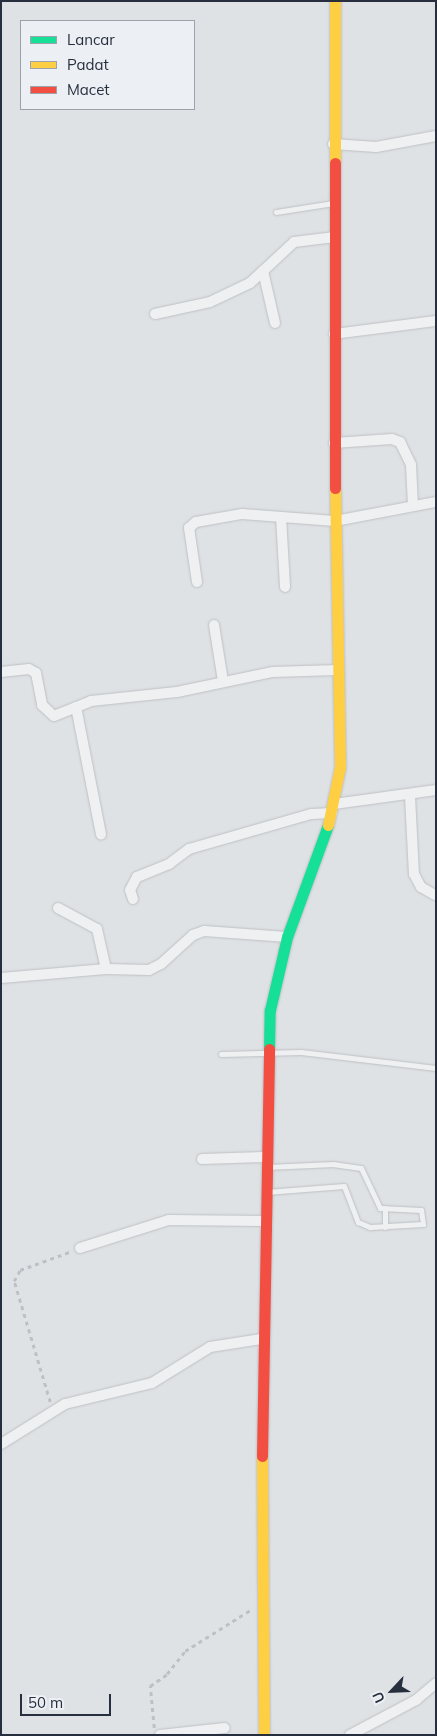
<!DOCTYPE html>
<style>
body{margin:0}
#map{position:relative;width:437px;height:1736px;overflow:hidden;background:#dfe2e5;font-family:Mulish,sans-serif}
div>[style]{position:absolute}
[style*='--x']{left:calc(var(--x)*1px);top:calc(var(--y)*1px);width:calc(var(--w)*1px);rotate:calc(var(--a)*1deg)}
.path>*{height:2.5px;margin-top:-1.25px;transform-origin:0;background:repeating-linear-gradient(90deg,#bfc0c5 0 4px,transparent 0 8px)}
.roads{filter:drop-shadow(0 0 1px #bec0c3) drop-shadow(0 0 1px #bec0c3)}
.lane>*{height:5px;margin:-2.5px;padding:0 2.5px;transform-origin:2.5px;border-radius:2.5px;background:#eff0f2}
.street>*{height:10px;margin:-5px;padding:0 5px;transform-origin:5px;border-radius:5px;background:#eff0f2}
.fast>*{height:11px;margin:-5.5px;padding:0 5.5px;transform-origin:5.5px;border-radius:5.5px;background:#16e098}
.slow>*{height:11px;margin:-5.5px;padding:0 5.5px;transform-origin:5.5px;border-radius:5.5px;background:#ffcf43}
.jam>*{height:11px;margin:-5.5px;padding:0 5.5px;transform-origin:5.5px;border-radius:5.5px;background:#f24e42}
span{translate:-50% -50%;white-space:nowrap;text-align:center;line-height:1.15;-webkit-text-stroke:4px #ecf0f5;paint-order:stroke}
.frame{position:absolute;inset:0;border:2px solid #272f3e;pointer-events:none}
.legend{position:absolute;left:20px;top:20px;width:175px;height:90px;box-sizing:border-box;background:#ecf0f5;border:1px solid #9da3ac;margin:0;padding:6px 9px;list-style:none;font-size:15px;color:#272f3e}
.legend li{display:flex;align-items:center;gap:10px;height:25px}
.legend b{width:25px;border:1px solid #9da3ac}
.north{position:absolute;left:367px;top:1666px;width:50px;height:50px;-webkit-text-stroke:4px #ecf0f5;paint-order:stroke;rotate:245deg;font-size:14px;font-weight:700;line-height:20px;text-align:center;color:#272f3e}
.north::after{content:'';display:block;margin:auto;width:18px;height:22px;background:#272f3e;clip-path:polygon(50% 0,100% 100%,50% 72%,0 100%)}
.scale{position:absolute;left:20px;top:1694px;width:91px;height:22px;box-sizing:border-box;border:2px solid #272f3e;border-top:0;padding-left:6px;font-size:15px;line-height:18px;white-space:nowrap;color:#272f3e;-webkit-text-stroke:4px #ecf0f5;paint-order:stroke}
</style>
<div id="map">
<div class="path">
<i style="--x:50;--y:1402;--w:126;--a:-106.6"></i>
<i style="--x:14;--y:1281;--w:13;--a:-61"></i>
<i style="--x:20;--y:1270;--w:55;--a:-20.1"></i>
<i style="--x:154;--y:1728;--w:42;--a:-95.4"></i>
<i style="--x:150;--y:1686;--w:21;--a:-35"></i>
<i style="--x:167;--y:1674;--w:29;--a:-52"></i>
<i style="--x:185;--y:1651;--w:79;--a:-32.1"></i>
</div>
<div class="roads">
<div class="lane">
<i style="--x:276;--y:212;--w:58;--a:-9"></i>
<i style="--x:221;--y:1054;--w:80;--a:-1.4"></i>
<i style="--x:301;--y:1052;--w:136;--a:6.8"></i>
<i style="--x:266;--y:1192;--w:78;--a:-4.4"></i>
<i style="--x:344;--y:1186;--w:39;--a:69"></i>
<i style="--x:358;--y:1222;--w:13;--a:23"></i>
<i style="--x:370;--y:1227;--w:53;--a:-3.2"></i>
<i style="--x:423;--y:1224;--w:14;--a:-98"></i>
<i style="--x:421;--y:1210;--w:41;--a:-177.2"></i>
<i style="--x:380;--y:1208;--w:44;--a:-115.4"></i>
<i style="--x:361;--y:1168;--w:27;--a:-172"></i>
<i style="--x:334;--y:1164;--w:68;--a:177.5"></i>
<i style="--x:385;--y:1208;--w:19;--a:90"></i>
</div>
<div class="street">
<i style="--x:333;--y:144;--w:43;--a:4"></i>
<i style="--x:376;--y:147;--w:61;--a:-10.4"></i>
<i style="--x:155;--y:314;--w:56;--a:-12.3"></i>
<i style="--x:210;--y:302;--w:44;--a:-25.4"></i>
<i style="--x:250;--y:283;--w:18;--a:-43"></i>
<i style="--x:275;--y:323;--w:53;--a:-103"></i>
<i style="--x:263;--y:271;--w:42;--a:-43.1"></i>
<i style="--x:294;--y:242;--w:39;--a:-7"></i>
<i style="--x:334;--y:334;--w:103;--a:-7.3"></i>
<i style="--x:334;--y:443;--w:58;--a:-3.9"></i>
<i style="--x:392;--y:439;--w:9;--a:21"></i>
<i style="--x:400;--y:442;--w:25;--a:64"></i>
<i style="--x:411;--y:465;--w:41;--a:87.2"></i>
<i style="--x:281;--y:517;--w:70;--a:86.7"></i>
<i style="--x:197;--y:582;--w:55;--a:-98.4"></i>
<i style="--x:189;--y:528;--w:9;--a:-41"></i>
<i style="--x:196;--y:522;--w:47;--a:-9.9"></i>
<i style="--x:242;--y:514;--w:93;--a:4.3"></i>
<i style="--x:335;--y:521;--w:103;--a:-10.7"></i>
<i style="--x:214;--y:625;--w:57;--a:80.9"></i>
<i style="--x:1;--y:672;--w:28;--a:-6"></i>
<i style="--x:29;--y:669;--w:8;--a:30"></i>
<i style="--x:36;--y:673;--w:33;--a:79"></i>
<i style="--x:42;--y:705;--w:16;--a:43"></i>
<i style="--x:54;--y:716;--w:40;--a:-22"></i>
<i style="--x:91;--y:701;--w:86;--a:-6"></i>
<i style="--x:177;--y:692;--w:98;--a:-11.8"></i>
<i style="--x:273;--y:672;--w:64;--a:-1.8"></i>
<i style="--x:76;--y:707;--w:130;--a:78.9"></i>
<i style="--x:410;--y:796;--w:78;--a:87.1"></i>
<i style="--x:414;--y:874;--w:15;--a:62"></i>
<i style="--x:421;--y:887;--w:16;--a:30"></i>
<i style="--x:334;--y:804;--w:103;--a:-7.8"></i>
<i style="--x:133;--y:899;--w:9;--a:-108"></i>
<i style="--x:130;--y:890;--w:15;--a:-62"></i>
<i style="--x:137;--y:877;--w:35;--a:-22"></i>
<i style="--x:169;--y:864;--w:25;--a:-37"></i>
<i style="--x:189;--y:849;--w:127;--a:-16"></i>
<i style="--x:311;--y:814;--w:21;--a:-3"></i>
<i style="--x:58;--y:908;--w:44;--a:28.3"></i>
<i style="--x:97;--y:929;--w:41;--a:77.3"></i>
<i style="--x:1;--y:978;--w:105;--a:-4.9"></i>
<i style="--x:106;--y:969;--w:43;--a:1.3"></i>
<i style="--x:149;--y:970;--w:13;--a:-27"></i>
<i style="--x:161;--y:964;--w:43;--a:-42.2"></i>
<i style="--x:193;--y:935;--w:12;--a:-20"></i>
<i style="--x:204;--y:931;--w:83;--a:4.1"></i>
<i style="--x:202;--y:1159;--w:61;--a:-1.9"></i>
<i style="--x:80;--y:1248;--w:93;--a:-17.5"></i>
<i style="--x:169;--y:1220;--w:94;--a:0.6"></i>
<i style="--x:1;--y:1444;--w:75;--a:-32"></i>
<i style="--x:65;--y:1404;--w:89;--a:-13.6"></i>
<i style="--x:152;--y:1383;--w:68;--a:-31.8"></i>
<i style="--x:210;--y:1347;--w:52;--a:-8.9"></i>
<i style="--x:160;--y:1735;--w:65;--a:-6.1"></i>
<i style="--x:350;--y:1735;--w:75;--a:-27.9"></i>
<i style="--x:416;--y:1700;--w:26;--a:-40"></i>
</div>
<div class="fast">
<i style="--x:269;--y:1049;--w:39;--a:-89"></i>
<i style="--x:270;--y:1010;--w:75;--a:-76.9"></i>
<i style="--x:287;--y:937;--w:119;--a:-69.9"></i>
</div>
<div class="slow">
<i style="--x:335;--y:1;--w:162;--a:90"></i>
<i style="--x:328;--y:825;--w:59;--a:-78.3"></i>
<i style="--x:340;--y:767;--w:279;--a:-91"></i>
<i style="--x:262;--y:1456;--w:279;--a:89.6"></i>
</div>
<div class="jam">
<i style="--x:335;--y:163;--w:325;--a:90"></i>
<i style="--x:262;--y:1456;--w:407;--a:-89"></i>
</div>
</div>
<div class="frame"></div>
<ul class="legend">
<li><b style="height:6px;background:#16e098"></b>Lancar</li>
<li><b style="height:6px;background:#ffcf43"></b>Padat</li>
<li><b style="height:6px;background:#f24e42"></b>Macet</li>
</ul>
<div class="north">U</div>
<div class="scale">50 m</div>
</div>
